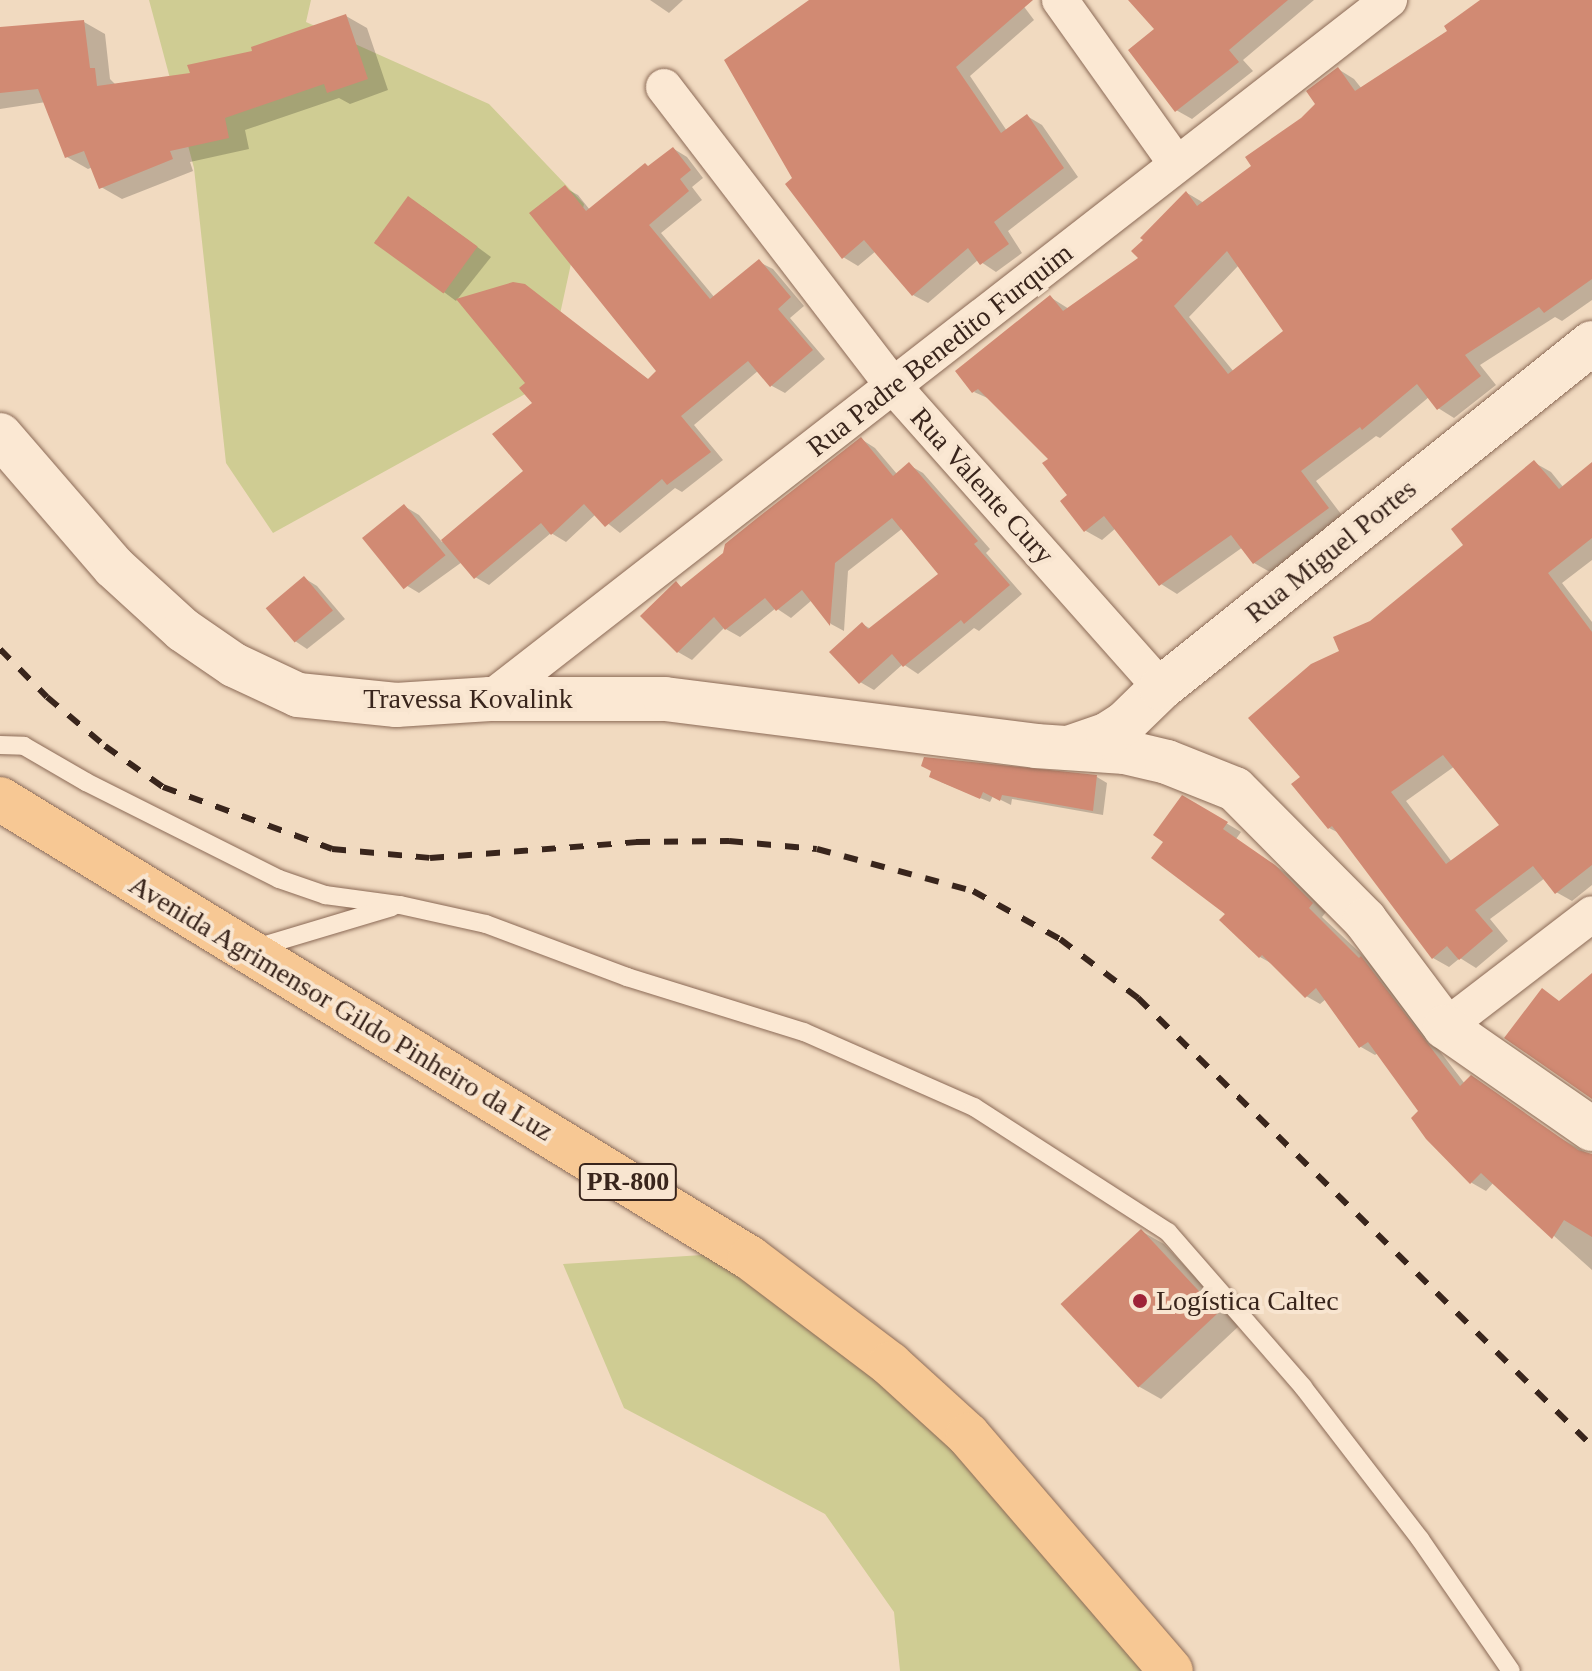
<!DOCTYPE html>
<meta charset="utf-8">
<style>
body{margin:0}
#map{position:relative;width:1592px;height:1671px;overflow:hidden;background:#f1dac0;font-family:"Times New Roman",serif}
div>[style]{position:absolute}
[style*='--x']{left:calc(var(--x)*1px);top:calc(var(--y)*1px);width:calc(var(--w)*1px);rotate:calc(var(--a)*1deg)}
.green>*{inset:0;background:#cfcc93}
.shadow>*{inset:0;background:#0003}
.building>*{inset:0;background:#d18a73;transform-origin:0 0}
.roads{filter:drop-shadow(0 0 2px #8b6a56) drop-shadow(0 0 2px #8b6a56)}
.service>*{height:18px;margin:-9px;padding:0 9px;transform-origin:9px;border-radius:9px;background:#fbe8d3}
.minor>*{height:36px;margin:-18px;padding:0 18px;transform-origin:18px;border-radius:18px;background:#fbe8d3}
.tertiary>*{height:44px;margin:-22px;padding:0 22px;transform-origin:22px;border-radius:22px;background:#fbe8d3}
.primary>*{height:44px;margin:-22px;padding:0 22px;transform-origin:22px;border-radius:22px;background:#f7c894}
.rail>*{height:6px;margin-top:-3px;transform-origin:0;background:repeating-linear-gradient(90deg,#39251c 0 14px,transparent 0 28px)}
.dots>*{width:22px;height:22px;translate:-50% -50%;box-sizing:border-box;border:4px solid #f8e5d0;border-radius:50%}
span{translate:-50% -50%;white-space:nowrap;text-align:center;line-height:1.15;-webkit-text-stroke:8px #f8e5d0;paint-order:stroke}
.shield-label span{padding:2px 6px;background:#f8e5d0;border:2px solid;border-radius:6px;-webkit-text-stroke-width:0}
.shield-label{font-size:26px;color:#39251c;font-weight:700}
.street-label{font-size:28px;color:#39251c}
.poi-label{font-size:28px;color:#39251c}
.left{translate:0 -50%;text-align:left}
</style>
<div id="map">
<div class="green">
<i style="clip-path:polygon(149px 0,311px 0,306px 22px,489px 104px,584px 204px,545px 383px,273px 533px,226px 463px,194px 168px)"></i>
<i style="clip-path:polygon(733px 1253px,893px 1374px,1153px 1671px,900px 1671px,894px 1612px,825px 1514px,624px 1408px,563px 1264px)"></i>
</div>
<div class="shadow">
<i style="clip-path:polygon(650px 0,683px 0,669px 13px)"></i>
<i style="clip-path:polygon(810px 0,1019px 0,1034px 20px,970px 76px,1007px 131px,1027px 116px,1042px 125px,1078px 177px,1008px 231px,1022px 253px,996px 272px,978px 260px,928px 303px,913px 295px,876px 251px,858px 266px,843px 257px,795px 179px)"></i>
<i style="clip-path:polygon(1139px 0,1314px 0,1243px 60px,1253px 71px,1192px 119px,1176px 110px,1157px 30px)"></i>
<i style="clip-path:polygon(evenodd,1484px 0,1592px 0,1592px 300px,1562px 321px,1555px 317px,1480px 365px,1496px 385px,1454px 418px,1438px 408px,1429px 397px,1380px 438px,1376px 436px,1316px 481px,1344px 518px,1270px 572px,1254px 563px,1243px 547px,1177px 594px,1161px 584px,1116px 528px,1102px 540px,1086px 531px,1063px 501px,1070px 496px,1051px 459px,992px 400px,974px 392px,1050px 297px,1069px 309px,1141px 258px,1187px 193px,1204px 203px,1254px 167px,1318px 105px,1338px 69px,1354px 79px,1362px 89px,1450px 31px,1484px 0,1239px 265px,1286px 331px,1234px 372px,1189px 317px,1239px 265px)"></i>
<i style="clip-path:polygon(346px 16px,367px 28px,388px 90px,350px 104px,339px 98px,245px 130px,249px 149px,190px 162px,193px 171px,122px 199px,101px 187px,93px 167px,88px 169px,67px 157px,46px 102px,0 109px,0 30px,84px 22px,105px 34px,110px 79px,116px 85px,193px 75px)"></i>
<i style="clip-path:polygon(674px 149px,687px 157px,703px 178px,692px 187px,702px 200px,661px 233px,715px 298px,759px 262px,773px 269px,804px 306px,790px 318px,825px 359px,785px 393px,772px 386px,759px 370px,694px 425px,723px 460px,682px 492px,675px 488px,620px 533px,596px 514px,566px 542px,551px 533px,489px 585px,475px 577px,462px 562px,419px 593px,404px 584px,404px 506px,419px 515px,442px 542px,525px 471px,534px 403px,528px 383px,524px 286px,649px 380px,659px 371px,565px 188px,578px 195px,590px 210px)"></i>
<i style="clip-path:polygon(423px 207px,491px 257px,456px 301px,375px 241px)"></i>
<i style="clip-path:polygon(861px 439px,875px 448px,897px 474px,909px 465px,923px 473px,990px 549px,986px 553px,1022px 594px,979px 631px,974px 628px,918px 674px,903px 664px,874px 690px,860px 682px,862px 624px,871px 629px,941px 574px,903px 528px,848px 571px,844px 631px,831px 624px,812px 600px,791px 618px,776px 608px,740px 637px,724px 628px,692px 660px,678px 652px,676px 584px,683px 588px)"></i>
<i style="clip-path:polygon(evenodd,1535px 463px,1551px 472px,1564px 488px,1592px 466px,1592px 560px,1562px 583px,1592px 622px,1592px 885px,1572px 901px,1556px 892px,1545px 878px,1490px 919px,1508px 941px,1476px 968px,1460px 958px,1449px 967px,1433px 958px,1341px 834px,1329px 828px,1302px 777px,1341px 652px,1371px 623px,1465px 545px,1535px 463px,1455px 766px,1502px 825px,1452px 862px,1406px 801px,1455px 766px)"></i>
<i style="clip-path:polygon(304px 578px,317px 586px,345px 619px,307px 649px,295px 641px)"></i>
<i style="clip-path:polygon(926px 759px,1097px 777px,1107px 783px,1103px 815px,1012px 799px,1011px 805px,993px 796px,990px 802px,941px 782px)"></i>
<i style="clip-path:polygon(1183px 797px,1241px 832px,1236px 839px,1289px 875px,1326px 912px,1322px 917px,1375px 967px,1465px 1084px,1592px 1156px,1592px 1270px,1494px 1182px,1486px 1191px,1472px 1183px,1427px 1138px,1420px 1111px,1378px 1053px,1375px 1055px,1361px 1047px,1326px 999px,1320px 1004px,1306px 996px,1274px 965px,1260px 957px,1166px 842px)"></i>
<i style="clip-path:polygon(1141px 1231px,1164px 1244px,1240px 1325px,1161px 1399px,1138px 1386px)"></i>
</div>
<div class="building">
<i style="clip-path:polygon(809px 0,1033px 0,956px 67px,1001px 133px,1027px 114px,1064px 168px,994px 222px,1009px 244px,980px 265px,968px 248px,912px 296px,864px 240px,842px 259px,785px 184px,792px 178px,724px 60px)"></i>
<i style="clip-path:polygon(1128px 0,1288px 0,1229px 50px,1239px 62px,1175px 112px,1128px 50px,1154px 29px)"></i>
<i style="clip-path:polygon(evenodd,1480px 0,1592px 0,1592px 279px,1544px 313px,1539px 307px,1465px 355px,1481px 376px,1437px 410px,1417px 384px,1362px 430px,1360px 427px,1301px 471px,1329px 508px,1253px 564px,1231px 535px,1159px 586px,1104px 516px,1084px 532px,1060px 501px,1067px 495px,1042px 463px,1048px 459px,978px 389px,972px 393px,955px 371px,1050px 295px,1063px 311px,1138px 258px,1131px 251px,1143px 240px,1140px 238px,1186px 191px,1197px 206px,1251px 166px,1245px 157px,1301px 118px,1315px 104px,1306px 91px,1338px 67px,1355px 91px,1447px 31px,1444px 26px,1480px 0,1227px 251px,1283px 331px,1228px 374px,1174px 306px,1227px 251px)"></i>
<i style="clip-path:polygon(346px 14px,368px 79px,327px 93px,324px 84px,225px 118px,229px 138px,170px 151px,173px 159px,99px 189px,84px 151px,65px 158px,38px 89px,0 93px,0 27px,84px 20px,90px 68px,95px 68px,97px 86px,190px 73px,187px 65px,252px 51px,251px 47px)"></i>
<i style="clip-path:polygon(673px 147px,691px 170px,680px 179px,689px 191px,649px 225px,710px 299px,759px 259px,791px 297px,778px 309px,813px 350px,770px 387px,748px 361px,681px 416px,711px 452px,667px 485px,662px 479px,605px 527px,584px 504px,551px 535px,541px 523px,474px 579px,441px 540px,523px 471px,492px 434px,532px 403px,519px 388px,525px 383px,456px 299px,513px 282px,525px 284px,648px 379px,656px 371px,529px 213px,565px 185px,586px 211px,645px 163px,648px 166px)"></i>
<i style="left:408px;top:196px;width:86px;height:58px;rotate:36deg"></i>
<i style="clip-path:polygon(861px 437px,893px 476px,909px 462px,978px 541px,974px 544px,1010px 585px,964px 624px,961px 620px,903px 667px,892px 654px,859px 684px,829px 652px,862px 622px,868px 629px,938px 574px,892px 518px,835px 563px,830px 626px,802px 590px,776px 611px,765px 598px,725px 630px,714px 617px,677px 653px,640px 616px,676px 581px,681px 587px,723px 553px,725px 544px,756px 519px)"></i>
<i style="clip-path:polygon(evenodd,1534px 460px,1559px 489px,1592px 462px,1592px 538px,1548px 573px,1592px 632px,1592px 865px,1555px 894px,1533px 866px,1475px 910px,1493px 931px,1459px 960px,1447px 946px,1432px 959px,1332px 826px,1328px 829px,1291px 784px,1300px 777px,1248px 718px,1311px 664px,1339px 651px,1333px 637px,1370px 621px,1463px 545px,1451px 529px,1534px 460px,1443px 755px,1499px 825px,1446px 864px,1391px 792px,1443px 755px)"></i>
<i style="left:404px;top:504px;width:66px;height:54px;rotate:51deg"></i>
<i style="left:304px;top:576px;width:45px;height:50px;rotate:50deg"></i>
<i style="clip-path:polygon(924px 757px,1097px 775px,1093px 811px,1002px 795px,1000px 801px,983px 792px,980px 799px,929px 777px,931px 771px,921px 766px)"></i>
<i style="clip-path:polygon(1182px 795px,1228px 822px,1223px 829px,1275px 865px,1313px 903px,1309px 908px,1359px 958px,1361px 956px,1460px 1086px,1471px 1075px,1578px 1150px,1592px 1154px,1592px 1237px,1564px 1220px,1552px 1239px,1481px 1173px,1470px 1184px,1426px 1139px,1411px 1118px,1418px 1111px,1368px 1042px,1359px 1048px,1316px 988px,1305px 998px,1262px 955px,1259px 958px,1219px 920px,1225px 914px,1151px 858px,1163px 842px,1153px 835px)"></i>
<i style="clip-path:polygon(1592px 973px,1592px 1099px,1504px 1038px,1542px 988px,1559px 1001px)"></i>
<i style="left:1141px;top:1229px;width:114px;height:110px;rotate:47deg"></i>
</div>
<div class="roads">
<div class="service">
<i style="--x:0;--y:745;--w:24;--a:2"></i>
<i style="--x:24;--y:746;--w:72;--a:30.1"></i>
<i style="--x:86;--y:782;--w:216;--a:26.7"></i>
<i style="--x:279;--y:879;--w:49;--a:19.2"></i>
<i style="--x:325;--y:895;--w:76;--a:7.6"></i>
<i style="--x:400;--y:905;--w:88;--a:12.5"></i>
<i style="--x:486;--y:924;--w:151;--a:20.6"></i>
<i style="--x:627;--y:977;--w:185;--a:17.3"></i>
<i style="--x:804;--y:1032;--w:186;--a:23.8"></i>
<i style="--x:974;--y:1107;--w:231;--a:32.8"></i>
<i style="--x:1168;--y:1232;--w:206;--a:48.9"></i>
<i style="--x:1303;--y:1387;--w:192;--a:52.4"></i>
<i style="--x:1420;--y:1539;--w:160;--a:55.4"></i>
<i style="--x:252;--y:949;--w:146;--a:-16.7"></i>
</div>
<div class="minor">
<i style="--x:1060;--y:0;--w:200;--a:54.6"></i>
<i style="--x:664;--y:87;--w:378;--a:52.5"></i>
<i style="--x:894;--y:387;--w:402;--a:48.4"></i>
<i style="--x:490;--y:699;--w:1139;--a:-37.87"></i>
<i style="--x:1445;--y:1027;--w:185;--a:-37.5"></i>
</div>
<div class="tertiary">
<i style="--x:0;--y:435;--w:174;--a:49.2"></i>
<i style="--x:114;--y:567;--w:93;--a:42.4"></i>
<i style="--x:183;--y:630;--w:62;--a:34.5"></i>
<i style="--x:234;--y:665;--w:71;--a:25.1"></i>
<i style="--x:298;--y:695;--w:99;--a:5.8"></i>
<i style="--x:396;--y:705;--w:94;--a:-3.7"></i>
<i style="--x:490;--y:699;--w:175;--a:0"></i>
<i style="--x:665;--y:699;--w:374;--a:7.2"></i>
<i style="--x:1036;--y:746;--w:89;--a:3.9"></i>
<i style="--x:1125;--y:752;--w:43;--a:13.4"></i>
<i style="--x:1167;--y:762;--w:73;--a:21.7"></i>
<i style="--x:1235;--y:789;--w:185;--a:45.2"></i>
<i style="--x:1365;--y:920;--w:134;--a:53.2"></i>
<i style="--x:1445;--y:1027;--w:179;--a:34.8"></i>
<i style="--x:1071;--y:747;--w:39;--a:-19"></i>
<i style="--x:1108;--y:734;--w:20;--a:-33"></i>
<i style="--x:1125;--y:723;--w:50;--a:-44.2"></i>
<i style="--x:1161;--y:688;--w:552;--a:-38.68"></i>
</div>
<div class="primary">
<i style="--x:0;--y:799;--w:879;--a:31.47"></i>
<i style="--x:750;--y:1258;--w:176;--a:37.1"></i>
<i style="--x:890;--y:1364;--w:105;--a:42.3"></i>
<i style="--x:968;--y:1435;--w:311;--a:49.3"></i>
</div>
</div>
<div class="rail">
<i style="--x:0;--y:649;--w:67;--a:45.6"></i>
<i style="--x:47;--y:697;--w:76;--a:40.2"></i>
<i style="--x:105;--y:746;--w:71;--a:35.3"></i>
<i style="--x:163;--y:787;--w:180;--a:20.1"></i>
<i style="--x:332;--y:849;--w:98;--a:5.2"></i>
<i style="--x:430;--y:858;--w:207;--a:-4.4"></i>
<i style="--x:636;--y:842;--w:93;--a:-0.6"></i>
<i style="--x:729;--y:841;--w:88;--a:5.2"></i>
<i style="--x:817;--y:849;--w:162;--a:15.1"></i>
<i style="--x:973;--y:891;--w:99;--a:28.9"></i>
<i style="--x:1060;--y:939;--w:98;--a:37.1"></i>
<i style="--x:1138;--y:998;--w:638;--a:44.62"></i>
</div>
<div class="dots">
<i style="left:1140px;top:1301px;background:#9e2338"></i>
</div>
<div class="shield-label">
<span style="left:628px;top:1182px">PR-800</span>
</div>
<div class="street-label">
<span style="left:940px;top:350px;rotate:-38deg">Rua Padre Benedito Furquim</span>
<span style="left:982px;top:486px;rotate:48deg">Rua Valente Cury</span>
<span style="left:1331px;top:551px;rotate:-39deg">Rua Miguel Portes</span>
<span style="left:468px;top:699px">Travessa Kovalink</span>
<span style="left:341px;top:1008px;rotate:31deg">Avenida Agrimensor Gildo Pinheiro da Luz</span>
</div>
<div class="poi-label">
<span class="left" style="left:1156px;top:1301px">Logística Caltec</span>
</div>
</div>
